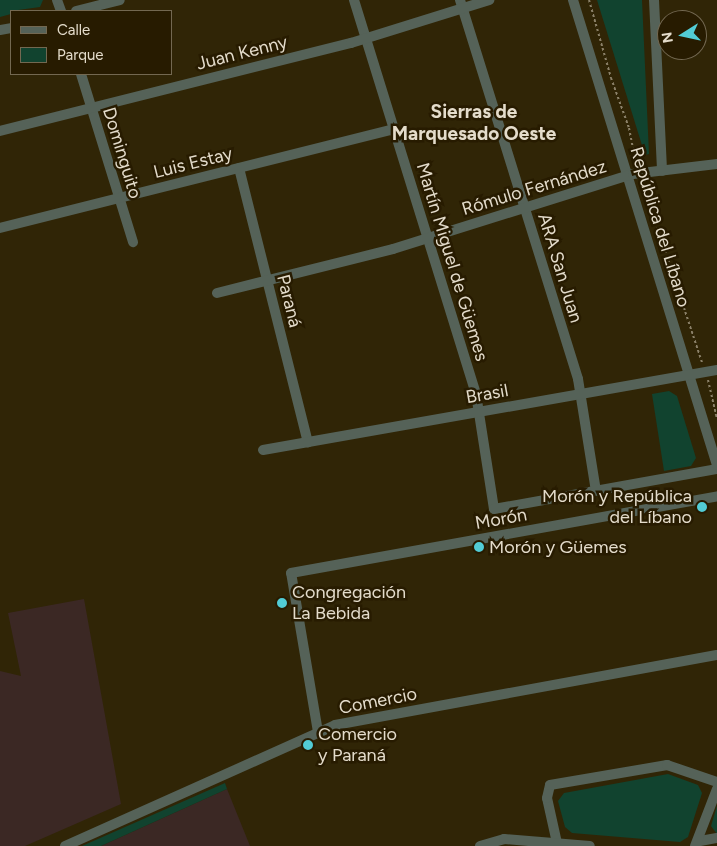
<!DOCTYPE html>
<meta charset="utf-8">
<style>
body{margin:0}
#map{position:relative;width:717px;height:846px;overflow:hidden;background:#302506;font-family:Figtree,sans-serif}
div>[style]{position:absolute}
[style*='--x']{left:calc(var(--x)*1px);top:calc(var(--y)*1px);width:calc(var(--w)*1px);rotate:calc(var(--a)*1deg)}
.industrial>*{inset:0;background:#3b2824}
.green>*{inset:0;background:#11432f}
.path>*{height:2px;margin-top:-1px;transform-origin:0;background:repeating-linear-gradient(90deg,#8b8169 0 2.5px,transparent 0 5px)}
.minor>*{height:10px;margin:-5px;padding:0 5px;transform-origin:5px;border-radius:5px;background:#556258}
.dots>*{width:14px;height:14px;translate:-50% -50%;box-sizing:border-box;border:2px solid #271b00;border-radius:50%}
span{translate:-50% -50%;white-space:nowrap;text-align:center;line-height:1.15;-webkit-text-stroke:5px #271b00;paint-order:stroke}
.street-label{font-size:18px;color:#e4dccb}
.poi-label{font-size:18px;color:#e4dccb}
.right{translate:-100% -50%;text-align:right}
.left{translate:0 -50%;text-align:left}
.neighbourhood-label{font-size:19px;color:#e4dccb;font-weight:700}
.legend{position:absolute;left:10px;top:10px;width:162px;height:65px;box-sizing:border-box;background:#271b00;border:1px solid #736851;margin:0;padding:6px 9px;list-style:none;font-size:15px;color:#e4dccb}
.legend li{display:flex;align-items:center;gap:10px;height:25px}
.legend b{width:25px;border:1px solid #736851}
.north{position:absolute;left:657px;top:10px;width:50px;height:50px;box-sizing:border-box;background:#271b00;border:1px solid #736851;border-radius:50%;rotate:260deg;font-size:14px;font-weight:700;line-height:20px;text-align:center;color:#e4dccb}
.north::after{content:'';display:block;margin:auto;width:18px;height:22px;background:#52ccd5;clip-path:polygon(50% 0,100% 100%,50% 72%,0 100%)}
</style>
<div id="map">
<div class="industrial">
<i style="clip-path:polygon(84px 599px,121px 804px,25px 846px,0 846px,0 671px,21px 676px,8px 613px)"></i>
<i style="clip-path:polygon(227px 789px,250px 846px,101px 846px)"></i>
</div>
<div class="green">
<i style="clip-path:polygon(0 0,43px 0,40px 7px,11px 11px,11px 14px,0 17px)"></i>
<i style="clip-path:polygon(597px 0,642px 0,649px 154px,645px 155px)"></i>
<i style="clip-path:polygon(669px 391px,677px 396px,696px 458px,691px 466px,664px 471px,652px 394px)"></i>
<i style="clip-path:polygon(668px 774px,698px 785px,702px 793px,688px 837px,680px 842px,572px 833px,565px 827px,558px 801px,564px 793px)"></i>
<i style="clip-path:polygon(225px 783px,227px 789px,101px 846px,82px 846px)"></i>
<i style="clip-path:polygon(717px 806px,717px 834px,711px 826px)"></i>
</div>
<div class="path">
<i style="--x:589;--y:0;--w:81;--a:74.2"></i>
<i style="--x:611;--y:78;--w:53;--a:70.2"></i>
<i style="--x:629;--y:128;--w:36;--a:79"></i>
<i style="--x:643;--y:184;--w:188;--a:71.7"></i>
<i style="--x:708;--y:380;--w:39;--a:77"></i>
</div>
<div class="minor">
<i style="--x:57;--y:0;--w:12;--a:70"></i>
<i style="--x:354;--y:0;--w:412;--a:72.8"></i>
<i style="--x:476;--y:394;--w:116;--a:81.1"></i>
<i style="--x:494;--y:509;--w:227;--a:-10.2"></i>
<i style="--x:460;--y:0;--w:397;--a:72.7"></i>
<i style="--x:578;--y:379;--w:113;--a:80.9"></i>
<i style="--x:573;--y:0;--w:486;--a:72.8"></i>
<i style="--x:654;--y:0;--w:171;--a:87.3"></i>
<i style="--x:76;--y:11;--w:45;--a:-14"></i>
<i style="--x:0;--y:30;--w:11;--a:-10"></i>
<i style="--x:81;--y:74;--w:176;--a:72.8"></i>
<i style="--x:0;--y:131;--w:362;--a:-14.1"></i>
<i style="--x:351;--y:43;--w:145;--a:-17.3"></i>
<i style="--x:239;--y:168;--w:283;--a:75.9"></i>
<i style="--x:0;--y:228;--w:405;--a:-14.1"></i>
<i style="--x:217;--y:293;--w:181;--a:-14"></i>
<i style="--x:393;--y:249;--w:251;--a:-17.4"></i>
<i style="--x:633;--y:174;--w:85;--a:-6.8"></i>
<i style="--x:263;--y:450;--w:461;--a:-10"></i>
<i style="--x:318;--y:732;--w:161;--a:-99.6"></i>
<i style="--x:291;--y:573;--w:433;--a:-10.2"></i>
<i style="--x:700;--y:841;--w:17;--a:-10"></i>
<i style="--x:557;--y:843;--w:46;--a:-102.5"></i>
<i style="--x:547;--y:798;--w:13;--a:-77"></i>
<i style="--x:550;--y:785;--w:119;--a:-9.7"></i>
<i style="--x:667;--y:765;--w:53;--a:18.8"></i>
<i style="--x:65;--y:846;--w:296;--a:-24.1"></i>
<i style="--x:335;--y:725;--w:388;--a:-10.4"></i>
<i style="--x:480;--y:846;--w:25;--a:-16"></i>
<i style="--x:504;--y:839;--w:86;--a:4.7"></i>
<i style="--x:695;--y:846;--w:61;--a:-68.9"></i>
</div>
<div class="dots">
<i style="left:702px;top:507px;background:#52ccd5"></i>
<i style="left:479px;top:547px;background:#52ccd5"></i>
<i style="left:282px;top:603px;background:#52ccd5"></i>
<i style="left:308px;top:745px;background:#52ccd5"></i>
</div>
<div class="street-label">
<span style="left:242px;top:53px;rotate:-14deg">Juan Kenny</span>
<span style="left:122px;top:153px;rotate:73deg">Dominguito</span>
<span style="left:193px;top:163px;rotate:-14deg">Luis Estay</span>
<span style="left:534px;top:188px;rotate:-17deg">Rómulo Fernández</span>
<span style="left:660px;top:227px;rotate:73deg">República del Líbano</span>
<span style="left:452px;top:262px;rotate:73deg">Martín Miguel de Güemes</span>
<span style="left:560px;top:268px;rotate:73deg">ARA San Juan</span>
<span style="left:289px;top:301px;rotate:76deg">Paraná</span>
<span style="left:487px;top:394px;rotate:-10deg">Brasil</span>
<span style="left:501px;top:519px;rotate:-10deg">Morón</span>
<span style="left:378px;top:701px;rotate:-11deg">Comercio</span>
</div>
<div class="poi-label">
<span class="right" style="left:692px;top:507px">Morón y República<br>del Líbano</span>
<span class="left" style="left:489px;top:547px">Morón y Güemes</span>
<span class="left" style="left:292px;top:603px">Congregación<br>La Bebida</span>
<span class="left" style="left:318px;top:745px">Comercio<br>y Paraná</span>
</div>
<div class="neighbourhood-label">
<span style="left:474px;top:123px">Sierras de<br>Marquesado Oeste</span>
</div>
<ul class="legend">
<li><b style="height:6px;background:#556258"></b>Calle</li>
<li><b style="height:14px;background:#11432f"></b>Parque</li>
</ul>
<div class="north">N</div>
</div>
